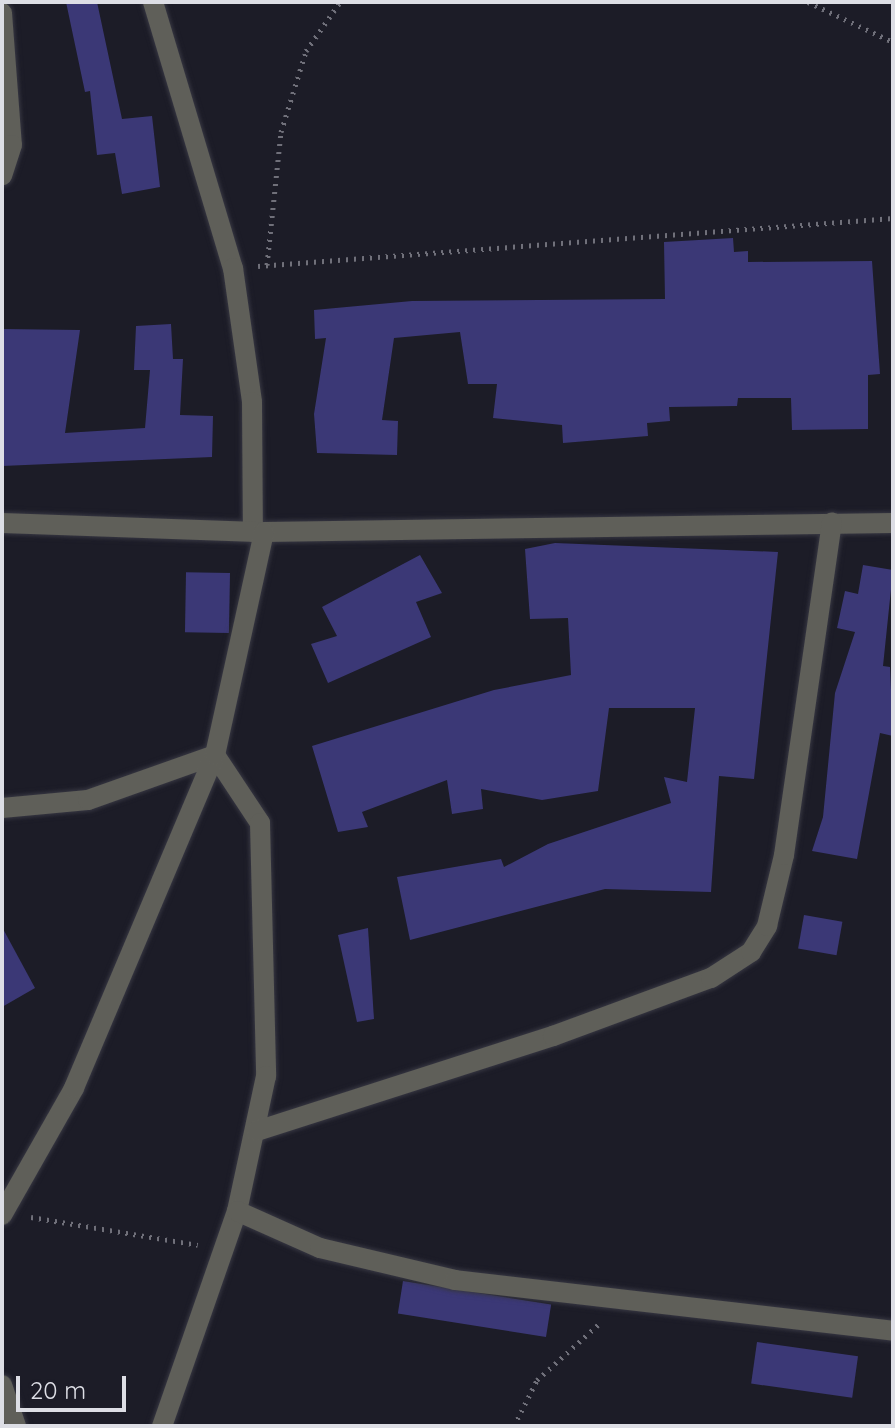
<!DOCTYPE html>
<style>
body{margin:0}
#map{position:relative;width:895px;height:1428px;overflow:hidden;background:#1c1c27;font-family:Quicksand,sans-serif}
div>[style]{position:absolute}
[style*='--x']{left:calc(var(--x)*1px);top:calc(var(--y)*1px);width:calc(var(--w)*1px);rotate:calc(var(--a)*1deg)}
.building>*{inset:0;background:#3b3876;transform-origin:0 0}
.path>*{height:5px;margin-top:-2.5px;transform-origin:0;background:repeating-linear-gradient(90deg,#70707a 0 2px,transparent 0 8px)}
.roads{filter:drop-shadow(0 0 2px #373742) drop-shadow(0 0 2px #373742)}
.minor>*{height:20px;margin:-10px;padding:0 10px;transform-origin:10px;border-radius:10px;background:#5f5f59}
span{translate:-50% -50%;white-space:nowrap;text-align:center;line-height:1.15;-webkit-text-stroke:6px #1c1c27;paint-order:stroke}
.frame{position:absolute;inset:0;border:4px solid #dddee5;pointer-events:none}
.scale{position:absolute;left:16px;top:1376px;width:110px;height:36px;box-sizing:border-box;border:4px solid #dddee5;border-top:0;padding-left:10px;font-size:24px;line-height:28px;white-space:nowrap;color:#dddee5;-webkit-text-stroke:6px #1c1c27;paint-order:stroke}
</style>
<div id="map">
<div class="building">
<i style="clip-path:polygon(66px 2px,97px 2px,122px 119px,152px 116px,160px 187px,122px 194px,115px 153px,97px 155px,90px 91px,85px 92px)"></i>
<i style="clip-path:polygon(733px 238px,734px 252px,748px 251px,748px 262px,872px 261px,880px 374px,868px 375px,868px 429px,792px 430px,791px 398px,738px 398px,737px 406px,669px 407px,670px 421px,647px 423px,648px 436px,563px 443px,562px 425px,493px 418px,497px 384px,468px 384px,460px 332px,394px 338px,382px 420px,398px 421px,397px 455px,317px 453px,314px 414px,326px 338px,315px 339px,314px 310px,412px 301px,665px 299px,664px 242px)"></i>
<i style="clip-path:polygon(171px 324px,173px 359px,183px 359px,180px 415px,213px 416px,212px 457px,2px 466px,2px 329px,80px 330px,65px 433px,145px 428px,150px 370px,134px 370px,136px 326px)"></i>
<i style="clip-path:polygon(555px 543px,778px 552px,754px 779px,719px 776px,711px 892px,605px 889px,410px 940px,397px 877px,501px 859px,504px 867px,548px 844px,671px 803px,664px 777px,687px 782px,695px 708px,609px 708px,598px 791px,542px 800px,481px 789px,483px 809px,452px 814px,447px 780px,362px 812px,368px 827px,338px 832px,312px 746px,494px 690px,571px 675px,568px 618px,530px 619px,525px 549px)"></i>
<i style="clip-path:polygon(420px 555px,442px 593px,416px 602px,431px 637px,328px 683px,311px 644px,337px 636px,322px 607px)"></i>
<i style="clip-path:polygon(863px 565px,893px 570px,883px 666px,890px 667px,893px 736px,880px 733px,857px 859px,812px 851px,823px 817px,835px 693px,855px 632px,837px 628px,845px 591px,858px 594px)"></i>
<i style="left:230px;top:573px;width:60px;height:44px;rotate:91deg"></i>
<i style="left:804px;top:915px;width:39px;height:34px;rotate:10deg"></i>
<i style="clip-path:polygon(2px 927px,35px 988px,2px 1007px)"></i>
<i style="clip-path:polygon(368px 928px,374px 1019px,357px 1022px,338px 935px)"></i>
<i style="left:403px;top:1281px;width:150px;height:33px;rotate:9deg"></i>
<i style="left:757px;top:1342px;width:102px;height:42px;rotate:8deg"></i>
</div>
<div class="path">
<i style="--x:808;--y:2;--w:94;--a:25.2"></i>
<i style="--x:267;--y:265;--w:134;--a:-84"></i>
<i style="--x:281;--y:132;--w:85;--a:-72.8"></i>
<i style="--x:306;--y:51;--w:60;--a:-55.2"></i>
<i style="--x:258;--y:266;--w:637;--a:-4.32"></i>
<i style="--x:31;--y:1217;--w:169;--a:9.5"></i>
<i style="--x:514;--y:1426;--w:51;--a:-63.4"></i>
<i style="--x:537;--y:1380;--w:84;--a:-42.1"></i>
</div>
<div class="roads">
<div class="minor">
<i style="--x:153;--y:2;--w:278;--a:73.3"></i>
<i style="--x:233;--y:268;--w:135;--a:81.9"></i>
<i style="--x:252;--y:402;--w:130;--a:89.6"></i>
<i style="--x:2;--y:13;--w:132;--a:85.7"></i>
<i style="--x:12;--y:145;--w:32;--a:108"></i>
<i style="--x:2;--y:523;--w:262;--a:2"></i>
<i style="--x:264;--y:532;--w:629;--a:-0.82"></i>
<i style="--x:2;--y:808;--w:86;--a:-5.3"></i>
<i style="--x:88;--y:800;--w:135;--a:-19.5"></i>
<i style="--x:215;--y:755;--w:82;--a:56.5"></i>
<i style="--x:260;--y:823;--w:253;--a:88.6"></i>
<i style="--x:266;--y:1076;--w:138;--a:102.1"></i>
<i style="--x:237;--y:1211;--w:228;--a:109.2"></i>
<i style="--x:257;--y:1131;--w:311;--a:-17.8"></i>
<i style="--x:553;--y:1036;--w:168;--a:-20.2"></i>
<i style="--x:711;--y:978;--w:48;--a:-33"></i>
<i style="--x:751;--y:952;--w:31;--a:-58"></i>
<i style="--x:767;--y:926;--w:73;--a:-76.5"></i>
<i style="--x:784;--y:855;--w:336;--a:-81.8"></i>
<i style="--x:237;--y:1211;--w:91;--a:24"></i>
<i style="--x:320;--y:1248;--w:139;--a:13.3"></i>
<i style="--x:455;--y:1280;--w:441;--a:6.6"></i>
<i style="--x:2;--y:1215;--w:146;--a:-60.4"></i>
<i style="--x:74;--y:1088;--w:362;--a:-67.1"></i>
<i style="--x:215;--y:755;--w:228;--a:-77.6"></i>
<i style="--x:2;--y:1385;--w:43;--a:71.1"></i>
</div>
</div>
<div class="frame"></div>
<div class="scale">20 m</div>
</div>
